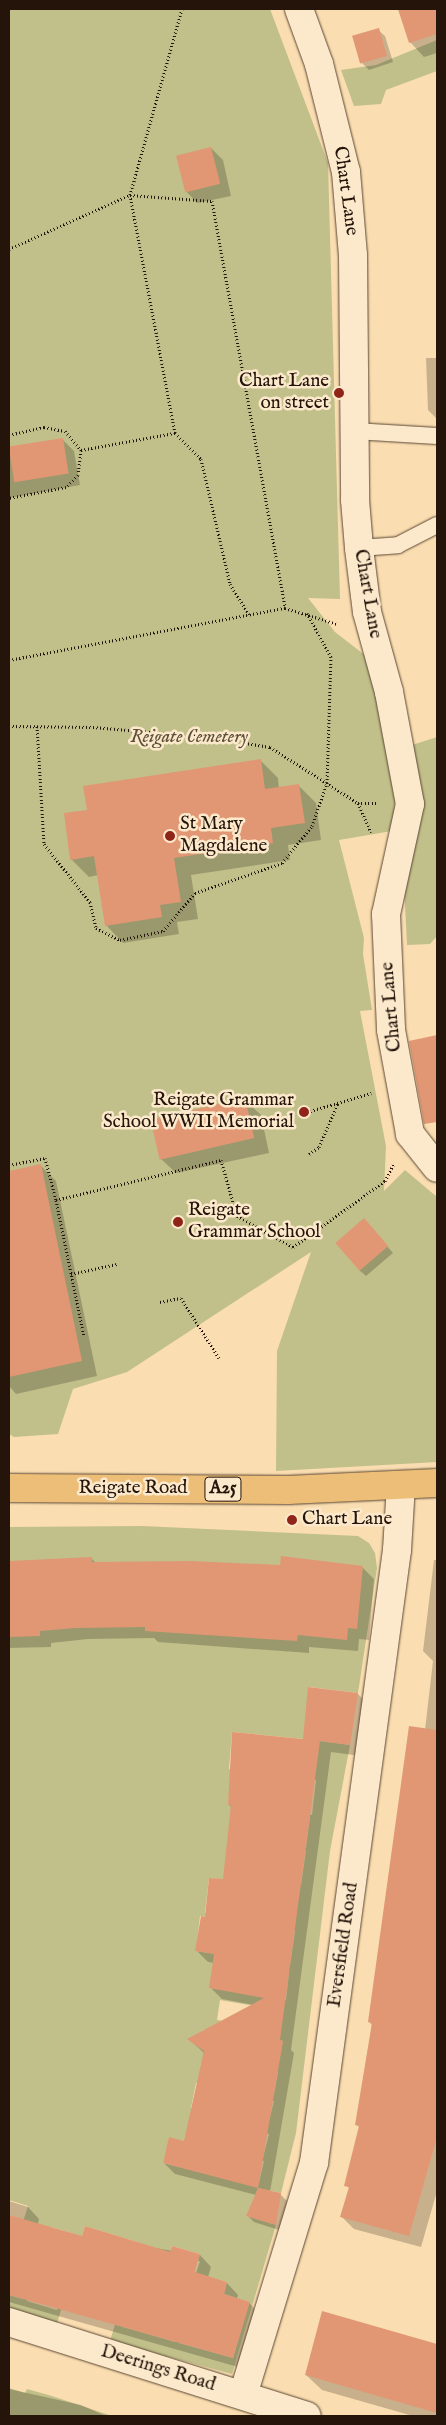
<!DOCTYPE html>
<style>
body{margin:0}
#map{position:relative;width:446px;height:2425px;overflow:hidden;background:#faddb0;font-family:"IM FELL English",serif}
div>[style]{position:absolute}
[style*='--x']{left:calc(var(--x)*1px);top:calc(var(--y)*1px);width:calc(var(--w)*1px);rotate:calc(var(--a)*1deg)}
.green>*{inset:0;background:#c1c08a}
.shadow>*{inset:0;background:#0003}
.building>*{inset:0;background:#e19774;transform-origin:0 0}
.path>*{height:3px;margin-top:-1.5px;transform-origin:0;background:repeating-linear-gradient(90deg,#24140a 0 1px,transparent 0 3.5px)}
.roads{filter:drop-shadow(0 0 1px #5a4634) drop-shadow(0 0 1px #5a4634)}
.lane>*{height:16px;margin:-8px;padding:0 8px;transform-origin:8px;border-radius:8px;background:#fce9cc}
.street>*{height:28px;margin:-14px;padding:0 14px;transform-origin:14px;border-radius:14px;background:#fce9cc}
.secondary>*{height:28px;margin:-14px;padding:0 14px;transform-origin:14px;border-radius:14px;background:#fce9cc}
.primary>*{height:28px;margin:-14px;padding:0 14px;transform-origin:14px;border-radius:14px;background:#edbe78}
.dots>*{width:14px;height:14px;translate:-50% -50%;box-sizing:border-box;border:2px solid #fce9cc;border-radius:50%}
span{translate:-50% -50%;white-space:nowrap;text-align:center;line-height:1.15;-webkit-text-stroke:5px #fce9cc;paint-order:stroke}
.shield-label span{padding:1px 4px;background:#fce9cc;border:1px solid;border-radius:4px;-webkit-text-stroke-width:0}
.shield-label{font-size:18px;color:#24140a;font-weight:700}
.street-label{font-size:19px;color:#24140a}
.poi-label{font-size:19px;color:#24140a}
.right{translate:-100% -50%;text-align:right}
.left{translate:0 -50%;text-align:left}
.park-label{font-size:19px;color:#5b5037;font-style:italic}
.frame{position:absolute;inset:0;border:10px solid #24140a;pointer-events:none}
</style>
<div id="map">
<div class="green">
<i style="clip-path:polygon(9px 9px,270px 9px,328px 163px,340px 599px,308px 598px,335px 632px,366px 656px,394px 750px,396px 791px,392px 831px,339px 840px,364px 938px,363px 954px,372px 1010px,360px 1011px,386px 1146px,384px 1191px,405px 1170px,437px 1197px,437px 1462px,276px 1471px,277px 1351px,311px 1252px,127px 1372px,73px 1389px,58px 1434px,14px 1437px,9px 1434px)"></i>
<i style="clip-path:polygon(437px 40px,437px 71px,386px 90px,381px 104px,354px 106px,341px 70px,376px 65px)"></i>
<i style="clip-path:polygon(437px 737px,437px 936px,430px 944px,407px 945px,404px 884px,412px 745px)"></i>
<i style="clip-path:polygon(evenodd,142px 1526px,358px 1536px,369px 1543px,375px 1553px,377px 1568px,358px 1693px,309px 1687px,304px 1739px,232px 1732px,229px 1769px,314px 1778px,319px 1741px,350px 1745px,330px 1851px,296px 2133px,281px 2193px,258px 2188px,247px 2216px,276px 2225px,232px 2374px,110px 2341px,140px 2243px,85px 2226px,57px 2324px,9px 2310px,9px 2295px,23px 2299px,41px 2241px,19px 2234px,28px 2206px,9px 2200px,9px 1527px,142px 1526px,232px 1771px,316px 1780px,312px 1815px,228px 1805px,232px 1771px,142px 1526px,254px 1810px,310px 1817px,306px 1848px,250px 1842px,254px 1810px,142px 1526px,228px 1841px,306px 1850px,301px 1885px,224px 1876px,228px 1841px,142px 1526px,209px 1878px,299px 1887px,295px 1923px,205px 1913px,209px 1878px,142px 1526px,200px 1916px,295px 1931px,290px 1966px,196px 1951px,200px 1916px,142px 1526px,214px 1962px,289px 1973px,286px 2000px,210px 1988px,214px 1962px,142px 1526px,220px 2000px,284px 2011px,246px 2024px,217px 2020px,220px 2000px,142px 1526px,203px 2030px,245px 2040px,246px 2033px,283px 2041px,278px 2066px,200px 2048px,195px 2041px,203px 2030px,142px 1526px,237px 2063px,278px 2073px,274px 2094px,237px 2063px,142px 1526px,196px 2083px,274px 2101px,268px 2126px,191px 2108px,196px 2083px,142px 1526px,207px 2118px,269px 2134px,263px 2158px,201px 2142px,207px 2118px,142px 1526px,170px 2138px,264px 2161px,258px 2187px,163px 2163px,170px 2138px,142px 1526px,51px 2227px,71px 2233px,63px 2261px,70px 2263px,57px 2310px,27px 2301px,51px 2227px,142px 1526px,146px 2246px,170px 2252px,172px 2246px,200px 2254px,175px 2342px,123px 2327px,146px 2246px,142px 1526px,199px 2274px,227px 2282px,224px 2294px,249px 2302px,233px 2358px,179px 2343px,199px 2274px)"></i>
<i style="clip-path:polygon(9px 2388px,25px 2393px,27px 2389px,52px 2396px,112px 2416px,9px 2416px)"></i>
</div>
<div class="shadow">
<i style="clip-path:polygon(398px 9px,437px 9px,437px 53px,424px 57px,410px 42px)"></i>
<i style="clip-path:polygon(378px 30px,385px 36px,393px 62px,369px 70px,362px 63px)"></i>
<i style="clip-path:polygon(211px 148px,223px 160px,231px 196px,197px 203px,186px 191px)"></i>
<i style="clip-path:polygon(426px 358px,437px 358px,437px 419px,428px 410px)"></i>
<i style="clip-path:polygon(62px 439px,74px 451px,80px 485px,9px 498px,9px 449px)"></i>
<i style="clip-path:polygon(261px 761px,278px 778px,279px 788px,298px 785px,316px 803px,321px 840px,288px 845px,290px 860px,191px 875px,198px 919px,177px 922px,179px 934px,123px 943px,106px 925px,98px 875px,89px 877px,71px 859px,88px 811px)"></i>
<i style="clip-path:polygon(437px 1036px,437px 1119px,433px 1097px,410px 1042px)"></i>
<i style="clip-path:polygon(245px 1100px,261px 1115px,269px 1153px,176px 1173px,160px 1158px)"></i>
<i style="clip-path:polygon(40px 1165px,56px 1181px,97px 1376px,16px 1394px,9px 1386px,9px 1172px)"></i>
<i style="clip-path:polygon(370px 1226px,393px 1253px,366px 1276px,359px 1270px)"></i>
<i style="clip-path:polygon(91px 1558px,96px 1563px,362px 1567px,374px 1579px,369px 1640px,359px 1639px,358px 1651px,309px 1647px,309px 1653px,158px 1642px,154px 1638px,88px 1639px,51px 1643px,51px 1647px,9px 1648px,9px 1562px)"></i>
<i style="clip-path:polygon(434px 1560px,437px 1560px,437px 2191px,421px 2247px,354px 2229px,342px 2217px,350px 2189px,346px 2185px,360px 2128px,356px 2124px,372px 2025px,369px 2022px,425px 1730px,433px 1661px,423px 1651px)"></i>
<i style="clip-path:polygon(358px 1694px,369px 1705px,361px 1756px,331px 1752px,291px 2050px,294px 2053px,270px 2192px,280px 2194px,287px 2201px,282px 2231px,254px 2222px,248px 2216px,256px 2195px,175px 2174px,164px 2163px,184px 2143px,204px 2053px,189px 2039px,254px 2005px,222px 1999px,211px 1988px,214px 1963px,208px 1962px,197px 1951px,206px 1918px,224px 1881px,232px 1808px,229px 1805px)"></i>
<i style="clip-path:polygon(evenodd,9px 2201px,28px 2207px,39px 2219px,38px 2224px,83px 2237px,200px 2255px,211px 2267px,208px 2277px,227px 2283px,238px 2295px,237px 2299px,249px 2303px,261px 2315px,245px 2369px,9px 2302px,9px 2201px,197px 2261px,200px 2261px,194px 2279px,192px 2278px,197px 2261px)"></i>
<i style="clip-path:polygon(323px 2313px,437px 2345px,437px 2416px,413px 2416px,322px 2390px,306px 2375px)"></i>
<i style="clip-path:polygon(9px 2389px,81px 2405px,106px 2416px,9px 2416px)"></i>
</div>
<div class="building">
<i style="clip-path:polygon(398px 9px,437px 9px,437px 34px,409px 43px)"></i>
<i style="left:379px;top:28px;width:29px;height:28px;rotate:74deg"></i>
<i style="left:211px;top:147px;width:38px;height:36px;rotate:76deg"></i>
<i style="left:63px;top:438px;width:36px;height:55px;rotate:81deg"></i>
<i style="clip-path:polygon(261px 759px,265px 789px,299px 784px,305px 823px,271px 828px,273px 843px,174px 858px,181px 902px,160px 905px,162px 917px,105px 926px,94px 856px,70px 860px,64px 813px,87px 810px,83px 786px)"></i>
<i style="clip-path:polygon(437px 1035px,437px 1122px,424px 1124px,409px 1041px)"></i>
<i style="left:245px;top:1098px;width:41px;height:97px;rotate:77deg"></i>
<i style="clip-path:polygon(41px 1164px,82px 1361px,9px 1377px,9px 1171px)"></i>
<i style="left:364px;top:1218px;width:37px;height:38px;rotate:49deg"></i>
<i style="clip-path:polygon(281px 1556px,363px 1566px,357px 1629px,348px 1628px,347px 1640px,298px 1635px,297px 1641px,145px 1631px,145px 1627px,75px 1628px,40px 1631px,40px 1636px,9px 1637px,9px 1561px,92px 1557px,92px 1562px,190px 1561px,280px 1565px)"></i>
<i style="clip-path:polygon(308px 1687px,358px 1693px,350px 1745px,320px 1741px,280px 2040px,283px 2041px,258px 2188px,163px 2163px,169px 2137px,184px 2141px,204px 2051px,187px 2039px,264px 1998px,209px 1988px,214px 1954px,195px 1951px,201px 1916px,205px 1917px,209px 1878px,223px 1879px,231px 1805px,228px 1805px,232px 1732px,303px 1739px)"></i>
<i style="clip-path:polygon(409px 1726px,437px 1730px,437px 2137px,409px 2236px,340px 2217px,349px 2187px,344px 2186px,359px 2126px,355px 2125px,372px 2023px,368px 2022px)"></i>
<i style="clip-path:polygon(258px 2188px,281px 2193px,276px 2225px,246px 2216px)"></i>
<i style="clip-path:polygon(9px 2215px,82px 2236px,85px 2226px,170px 2252px,172px 2246px,200px 2254px,195px 2272px,227px 2282px,224px 2294px,250px 2302px,233px 2358px,9px 2295px)"></i>
<i style="clip-path:polygon(322px 2311px,437px 2344px,437px 2413px,305px 2375px)"></i>
</div>
<div class="path">
<i style="--x:9;--y:249;--w:133;--a:-24.1"></i>
<i style="--x:130;--y:195;--w:193;--a:-74.4"></i>
<i style="--x:175;--y:433;--w:242;--a:-100.7"></i>
<i style="--x:130;--y:195;--w:82;--a:4.2"></i>
<i style="--x:212;--y:201;--w:413;--a:79.8"></i>
<i style="--x:9;--y:435;--w:36;--a:-13"></i>
<i style="--x:44;--y:427;--w:21;--a:11"></i>
<i style="--x:65;--y:431;--w:25;--a:50"></i>
<i style="--x:81;--y:450;--w:25;--a:97"></i>
<i style="--x:78;--y:475;--w:17;--a:135"></i>
<i style="--x:66;--y:487;--w:58;--a:169.1"></i>
<i style="--x:81;--y:450;--w:96;--a:-10.3"></i>
<i style="--x:175;--y:433;--w:37;--a:45"></i>
<i style="--x:201;--y:459;--w:128;--a:76.9"></i>
<i style="--x:230;--y:584;--w:36;--a:58"></i>
<i style="--x:9;--y:660;--w:281;--a:-10.7"></i>
<i style="--x:285;--y:608;--w:54;--a:17.1"></i>
<i style="--x:9;--y:726;--w:84;--a:0.7"></i>
<i style="--x:93;--y:727;--w:117;--a:4.9"></i>
<i style="--x:210;--y:737;--w:61;--a:9.5"></i>
<i style="--x:270;--y:747;--w:104;--a:32.5"></i>
<i style="--x:358;--y:803;--w:20;--a:0"></i>
<i style="--x:37;--y:726;--w:118;--a:86.6"></i>
<i style="--x:44;--y:844;--w:74;--a:51.6"></i>
<i style="--x:90;--y:902;--w:27;--a:77"></i>
<i style="--x:96;--y:928;--w:27;--a:27"></i>
<i style="--x:120;--y:940;--w:44;--a:-11.8"></i>
<i style="--x:163;--y:931;--w:50;--a:-49.9"></i>
<i style="--x:195;--y:893;--w:92;--a:-19"></i>
<i style="--x:282;--y:863;--w:48;--a:-51"></i>
<i style="--x:312;--y:826;--w:46;--a:-70.8"></i>
<i style="--x:327;--y:783;--w:126;--a:-88.2"></i>
<i style="--x:331;--y:657;--w:50;--a:-118.6"></i>
<i style="--x:358;--y:803;--w:32;--a:66"></i>
<i style="--x:307;--y:1112;--w:67;--a:-16.5"></i>
<i style="--x:309;--y:1154;--w:12;--a:-35"></i>
<i style="--x:319;--y:1147;--w:48;--a:-66.6"></i>
<i style="--x:9;--y:1165;--w:37;--a:-11"></i>
<i style="--x:45;--y:1158;--w:43;--a:75.3"></i>
<i style="--x:56;--y:1200;--w:170;--a:-13.6"></i>
<i style="--x:221;--y:1160;--w:58;--a:74.1"></i>
<i style="--x:237;--y:1216;--w:64;--a:29"></i>
<i style="--x:293;--y:1247;--w:113;--a:-35.7"></i>
<i style="--x:385;--y:1181;--w:20;--a:-63"></i>
<i style="--x:56;--y:1200;--w:139;--a:78.4"></i>
<i style="--x:71;--y:1274;--w:47;--a:-12.3"></i>
<i style="--x:160;--y:1302;--w:21;--a:-11"></i>
<i style="--x:181;--y:1298;--w:71;--a:57.7"></i>
</div>
<div class="roads">
<div class="lane">
<i style="--x:354;--y:431;--w:83;--a:3.4"></i>
<i style="--x:359;--y:548;--w:39;--a:-4"></i>
<i style="--x:398;--y:545;--w:44;--a:-27.1"></i>
</div>
<div class="street">
<i style="--x:9;--y:2322;--w:312;--a:17.5"></i>
<i style="--x:243;--y:2395;--w:243;--a:-73"></i>
<i style="--x:314;--y:2163;--w:619;--a:-82.29"></i>
<i style="--x:397;--y:1550;--w:65;--a:-86.5"></i>
</div>
<div class="secondary">
<i style="--x:299;--y:9;--w:59;--a:70"></i>
<i style="--x:319;--y:64;--w:111;--a:76"></i>
<i style="--x:346;--y:172;--w:83;--a:85.2"></i>
<i style="--x:353;--y:255;--w:245;--a:89.5"></i>
<i style="--x:355;--y:500;--w:48;--a:85.2"></i>
<i style="--x:359;--y:548;--w:64;--a:82.9"></i>
<i style="--x:367;--y:612;--w:83;--a:74.6"></i>
<i style="--x:389;--y:692;--w:114;--a:79.4"></i>
<i style="--x:410;--y:804;--w:113;--a:102.3"></i>
<i style="--x:386;--y:914;--w:116;--a:87.5"></i>
<i style="--x:391;--y:1030;--w:106;--a:79.6"></i>
<i style="--x:410;--y:1134;--w:43;--a:51.5"></i>
</div>
<div class="primary">
<i style="--x:9;--y:1488;--w:279;--a:0.4"></i>
<i style="--x:288;--y:1490;--w:149;--a:-2.7"></i>
</div>
</div>
<div class="dots">
<i style="left:339px;top:393px;background:#8f2418"></i>
<i style="left:170px;top:836px;background:#8f2418"></i>
<i style="left:304px;top:1112px;background:#8f2418"></i>
<i style="left:178px;top:1222px;background:#8f2418"></i>
<i style="left:292px;top:1520px;background:#8f2418"></i>
</div>
<div class="shield-label">
<span style="left:223px;top:1489px">A25</span>
</div>
<div class="street-label">
<span style="left:345px;top:191px;rotate:82deg">Chart Lane</span>
<span style="left:367px;top:594px;rotate:80deg">Chart Lane</span>
<span style="left:392px;top:1007px;rotate:-95deg">Chart Lane</span>
<span style="left:133px;top:1489px">Reigate Road</span>
<span style="left:344px;top:1945px;rotate:-82deg">Eversfield Road</span>
<span style="left:158px;top:2369px;rotate:17deg">Deerings Road</span>
</div>
<div class="poi-label">
<span class="right" style="left:329px;top:393px">Chart Lane<br>on street</span>
<span class="left" style="left:180px;top:836px">St Mary<br>Magdalene</span>
<span class="right" style="left:294px;top:1112px">Reigate Grammar<br>School WWII Memorial</span>
<span class="left" style="left:188px;top:1222px">Reigate<br>Grammar School</span>
<span class="left" style="left:302px;top:1520px">Chart Lane</span>
</div>
<div class="park-label">
<span style="left:189px;top:738px">Reigate Cemetery</span>
</div>
<div class="frame"></div>
</div>
